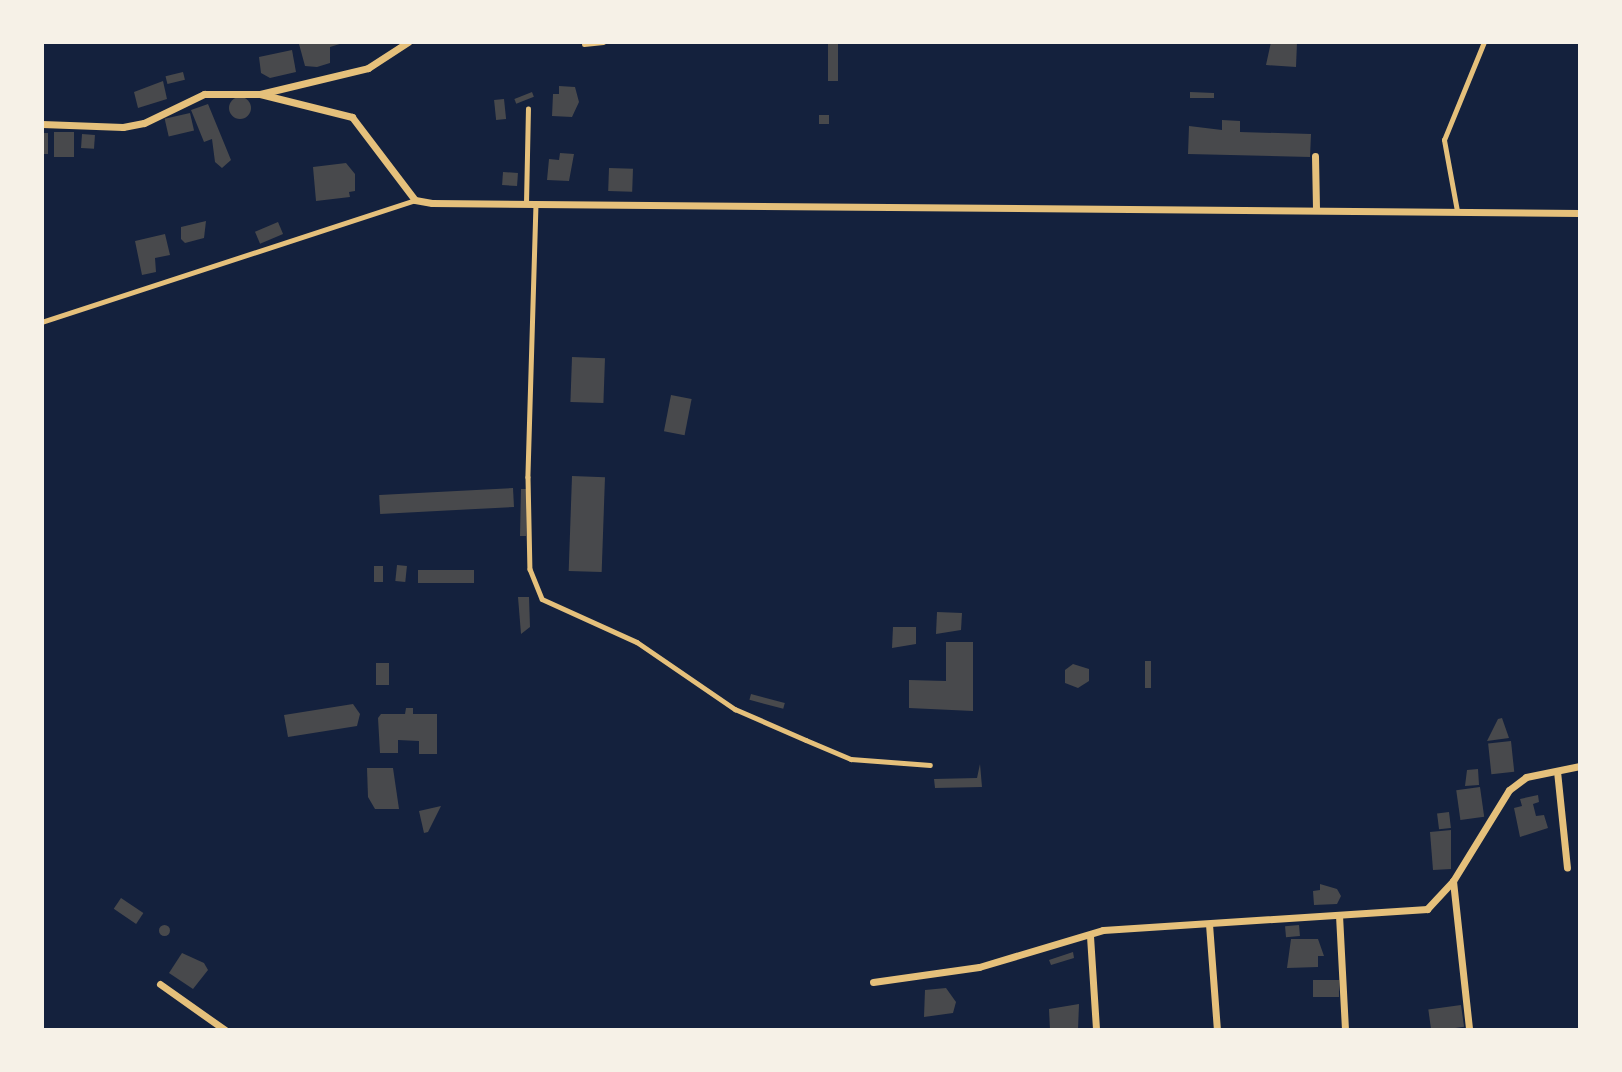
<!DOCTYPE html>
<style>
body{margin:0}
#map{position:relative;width:1622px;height:1072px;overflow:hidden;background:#14213d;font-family:"DM Sans",sans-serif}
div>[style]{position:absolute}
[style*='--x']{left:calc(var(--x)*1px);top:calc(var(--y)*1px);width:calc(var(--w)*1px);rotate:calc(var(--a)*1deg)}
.building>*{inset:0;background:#48494c;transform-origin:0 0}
.round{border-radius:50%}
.service>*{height:4.5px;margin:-2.25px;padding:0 2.25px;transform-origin:2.25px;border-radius:2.25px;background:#e5c07b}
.minor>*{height:7px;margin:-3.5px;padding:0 3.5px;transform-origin:3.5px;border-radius:3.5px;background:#e5c07b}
span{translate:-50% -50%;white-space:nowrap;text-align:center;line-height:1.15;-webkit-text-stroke:5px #f6f1e7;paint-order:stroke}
.frame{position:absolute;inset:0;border:44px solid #f6f1e7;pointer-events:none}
</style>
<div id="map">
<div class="building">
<i style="clip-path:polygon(306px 42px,343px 42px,343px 43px,330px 47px,330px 63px,317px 67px,305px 66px,299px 44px)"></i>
<i style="left:828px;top:42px;width:10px;height:39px"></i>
<i style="clip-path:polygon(1271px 42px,1297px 42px,1296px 67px,1266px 65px)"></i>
<i style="clip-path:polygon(292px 50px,296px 72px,270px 78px,261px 73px,259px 57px)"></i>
<i style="left:183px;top:72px;width:8px;height:18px;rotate:76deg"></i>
<i style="clip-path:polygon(163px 81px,167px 99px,138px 108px,134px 92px)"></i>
<i style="clip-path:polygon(559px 86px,575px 87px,579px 102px,572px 117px,552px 116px,553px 94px,559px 94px)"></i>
<i style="left:532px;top:92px;width:5px;height:19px;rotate:68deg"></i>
<i style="clip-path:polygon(1190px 92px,1214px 93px,1214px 98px,1190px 98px)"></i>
<i class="round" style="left:229px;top:97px;width:22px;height:22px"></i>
<i style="left:504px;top:99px;width:20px;height:10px;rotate:84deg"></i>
<i style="clip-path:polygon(208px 104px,231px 160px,222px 168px,215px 162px,212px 139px,204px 142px,191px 110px)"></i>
<i style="left:190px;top:113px;width:18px;height:26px;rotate:77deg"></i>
<i style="left:819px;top:115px;width:10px;height:9px"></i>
<i style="clip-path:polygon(1222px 120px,1240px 121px,1240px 132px,1311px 134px,1310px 157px,1188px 154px,1189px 126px,1222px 130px)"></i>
<i style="left:54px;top:132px;width:20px;height:25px"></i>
<i style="left:42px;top:133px;width:6px;height:21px"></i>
<i style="left:82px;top:134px;width:13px;height:14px;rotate:4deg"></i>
<i style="clip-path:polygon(560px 153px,574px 154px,569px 181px,547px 180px,549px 159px,559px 160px)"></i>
<i style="clip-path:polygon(346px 163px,355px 174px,355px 191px,349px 192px,350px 197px,316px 201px,313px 167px)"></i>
<i style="left:609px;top:168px;width:24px;height:23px;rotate:2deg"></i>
<i style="left:503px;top:172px;width:15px;height:13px;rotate:4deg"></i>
<i style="clip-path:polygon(206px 221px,204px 238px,185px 243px,181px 239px,181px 227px)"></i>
<i style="left:278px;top:222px;width:13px;height:25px;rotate:67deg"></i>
<i style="clip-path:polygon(165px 234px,170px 255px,155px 258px,156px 272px,142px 275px,135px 241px)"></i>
<i style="left:572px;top:357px;width:33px;height:45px;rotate:2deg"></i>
<i style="left:671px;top:395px;width:21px;height:37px;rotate:11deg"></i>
<i style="left:572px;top:476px;width:33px;height:95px;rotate:2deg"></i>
<i style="left:513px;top:488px;width:19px;height:134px;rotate:87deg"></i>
<i style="clip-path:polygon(521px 489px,526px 489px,526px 536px,520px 536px)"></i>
<i style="left:397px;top:565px;width:10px;height:16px;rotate:6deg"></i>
<i style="left:374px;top:566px;width:9px;height:16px"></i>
<i style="left:418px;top:570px;width:56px;height:13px"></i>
<i style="clip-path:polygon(518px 597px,529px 597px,530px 627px,521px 634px)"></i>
<i style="clip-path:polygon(937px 612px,962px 613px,961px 630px,936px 634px)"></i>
<i style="clip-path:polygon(893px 627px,916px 627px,916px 644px,892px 648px)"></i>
<i style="clip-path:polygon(946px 642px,973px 642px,973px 711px,909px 708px,909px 680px,946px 681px)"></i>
<i style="left:1145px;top:661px;width:6px;height:27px"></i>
<i style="left:376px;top:663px;width:13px;height:22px"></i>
<i style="clip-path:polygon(1073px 664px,1089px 669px,1089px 681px,1078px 688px,1065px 683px,1065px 670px)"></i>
<i style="left:751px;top:694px;width:35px;height:6px;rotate:15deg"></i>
<i style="clip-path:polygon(353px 704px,360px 714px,357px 726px,288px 737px,284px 715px)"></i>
<i style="clip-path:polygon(406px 708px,413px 708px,413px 714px,437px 714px,437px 754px,419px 754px,419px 741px,398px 740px,398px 753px,380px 753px,378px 718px,381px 714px,405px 714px)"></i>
<i style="clip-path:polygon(1502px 718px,1509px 738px,1487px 741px,1498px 719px)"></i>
<i style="left:1511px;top:741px;width:31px;height:23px;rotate:84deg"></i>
<i style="clip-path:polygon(980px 764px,982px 787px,935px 788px,934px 779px,977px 778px)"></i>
<i style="clip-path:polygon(367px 768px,393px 768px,399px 809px,375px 809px,368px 797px)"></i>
<i style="clip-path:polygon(1478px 769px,1479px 785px,1465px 786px,1467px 770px)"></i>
<i style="left:1480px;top:787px;width:30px;height:24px;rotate:82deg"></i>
<i style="clip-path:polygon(1538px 795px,1539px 802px,1533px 804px,1536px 816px,1544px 815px,1548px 828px,1520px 837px,1514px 808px,1522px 806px,1520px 799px)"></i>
<i style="clip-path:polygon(441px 806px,428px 832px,424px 833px,419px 811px)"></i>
<i style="left:1449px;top:812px;width:16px;height:12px;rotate:83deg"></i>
<i style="clip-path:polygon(1451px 830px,1451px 869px,1433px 870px,1430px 832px)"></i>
<i style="clip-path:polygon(1320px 884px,1337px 889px,1341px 896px,1337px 904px,1314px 905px,1313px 891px,1320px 890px)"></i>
<i style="left:121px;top:898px;width:27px;height:13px;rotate:34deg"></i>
<i class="round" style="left:158.5px;top:924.5px;width:11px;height:11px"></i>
<i style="left:1299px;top:925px;width:11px;height:14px;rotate:85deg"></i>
<i style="clip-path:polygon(1291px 939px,1318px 939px,1324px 956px,1318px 956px,1318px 967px,1287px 968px)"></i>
<i style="clip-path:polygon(1073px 952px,1074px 958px,1051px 965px,1049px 960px)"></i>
<i style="clip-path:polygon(182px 953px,204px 963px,208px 970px,193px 989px,169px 973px)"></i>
<i style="left:1339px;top:980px;width:17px;height:26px;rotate:90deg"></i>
<i style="clip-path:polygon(946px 988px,956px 1002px,953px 1013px,924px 1017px,925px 990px)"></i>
<i style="clip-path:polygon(1079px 1004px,1078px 1030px,1050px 1030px,1049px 1009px)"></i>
<i style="left:1461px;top:1005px;width:22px;height:33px;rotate:82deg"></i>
</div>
<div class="service">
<i style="--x:584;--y:44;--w:19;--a:-6"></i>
<i style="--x:526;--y:203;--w:94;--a:-88.8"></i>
<i style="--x:536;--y:204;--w:273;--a:91.7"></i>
<i style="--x:528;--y:477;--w:92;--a:88.8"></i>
<i style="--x:530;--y:569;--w:32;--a:68"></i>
<i style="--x:542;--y:599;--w:104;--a:24.4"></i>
<i style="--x:637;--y:642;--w:119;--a:34.4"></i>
<i style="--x:735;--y:709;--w:77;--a:23.6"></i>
<i style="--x:806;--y:740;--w:49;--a:22.9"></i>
<i style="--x:851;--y:759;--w:79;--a:4.3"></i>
<i style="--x:1457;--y:211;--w:72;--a:-100.4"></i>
<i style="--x:1444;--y:140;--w:106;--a:-67.8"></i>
<i style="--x:42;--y:322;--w:392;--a:-18.1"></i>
</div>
<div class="minor">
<i style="--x:260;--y:94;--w:95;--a:14"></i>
<i style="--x:352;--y:117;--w:104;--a:52.8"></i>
<i style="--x:415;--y:200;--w:17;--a:10"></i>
<i style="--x:432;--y:203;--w:1148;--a:0.5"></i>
<i style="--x:42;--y:124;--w:81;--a:2.1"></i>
<i style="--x:123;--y:127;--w:21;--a:-11"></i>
<i style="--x:144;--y:123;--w:67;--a:-25.8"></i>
<i style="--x:204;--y:94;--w:56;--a:0"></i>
<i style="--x:260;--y:94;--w:111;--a:-13.5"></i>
<i style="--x:368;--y:68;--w:48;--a:-33"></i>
<i style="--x:1315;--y:156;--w:53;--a:88.9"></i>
<i style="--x:1557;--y:771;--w:97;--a:84.1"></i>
<i style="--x:1453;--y:881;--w:149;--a:83.8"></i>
<i style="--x:1339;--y:915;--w:115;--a:87"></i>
<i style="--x:1209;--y:924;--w:106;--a:85.7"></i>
<i style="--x:1090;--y:936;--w:94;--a:86.3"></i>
<i style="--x:873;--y:982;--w:107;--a:-8.1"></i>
<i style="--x:979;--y:967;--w:129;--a:-16.6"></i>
<i style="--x:1103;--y:930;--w:325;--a:-3.7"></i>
<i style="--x:1427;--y:909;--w:38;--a:-47"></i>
<i style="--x:1453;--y:881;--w:107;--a:-58.4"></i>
<i style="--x:1509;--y:790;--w:21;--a:-37"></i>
<i style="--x:1526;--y:777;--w:55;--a:-11.5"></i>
<i style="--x:160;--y:984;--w:80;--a:35.3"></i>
</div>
<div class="frame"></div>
</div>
